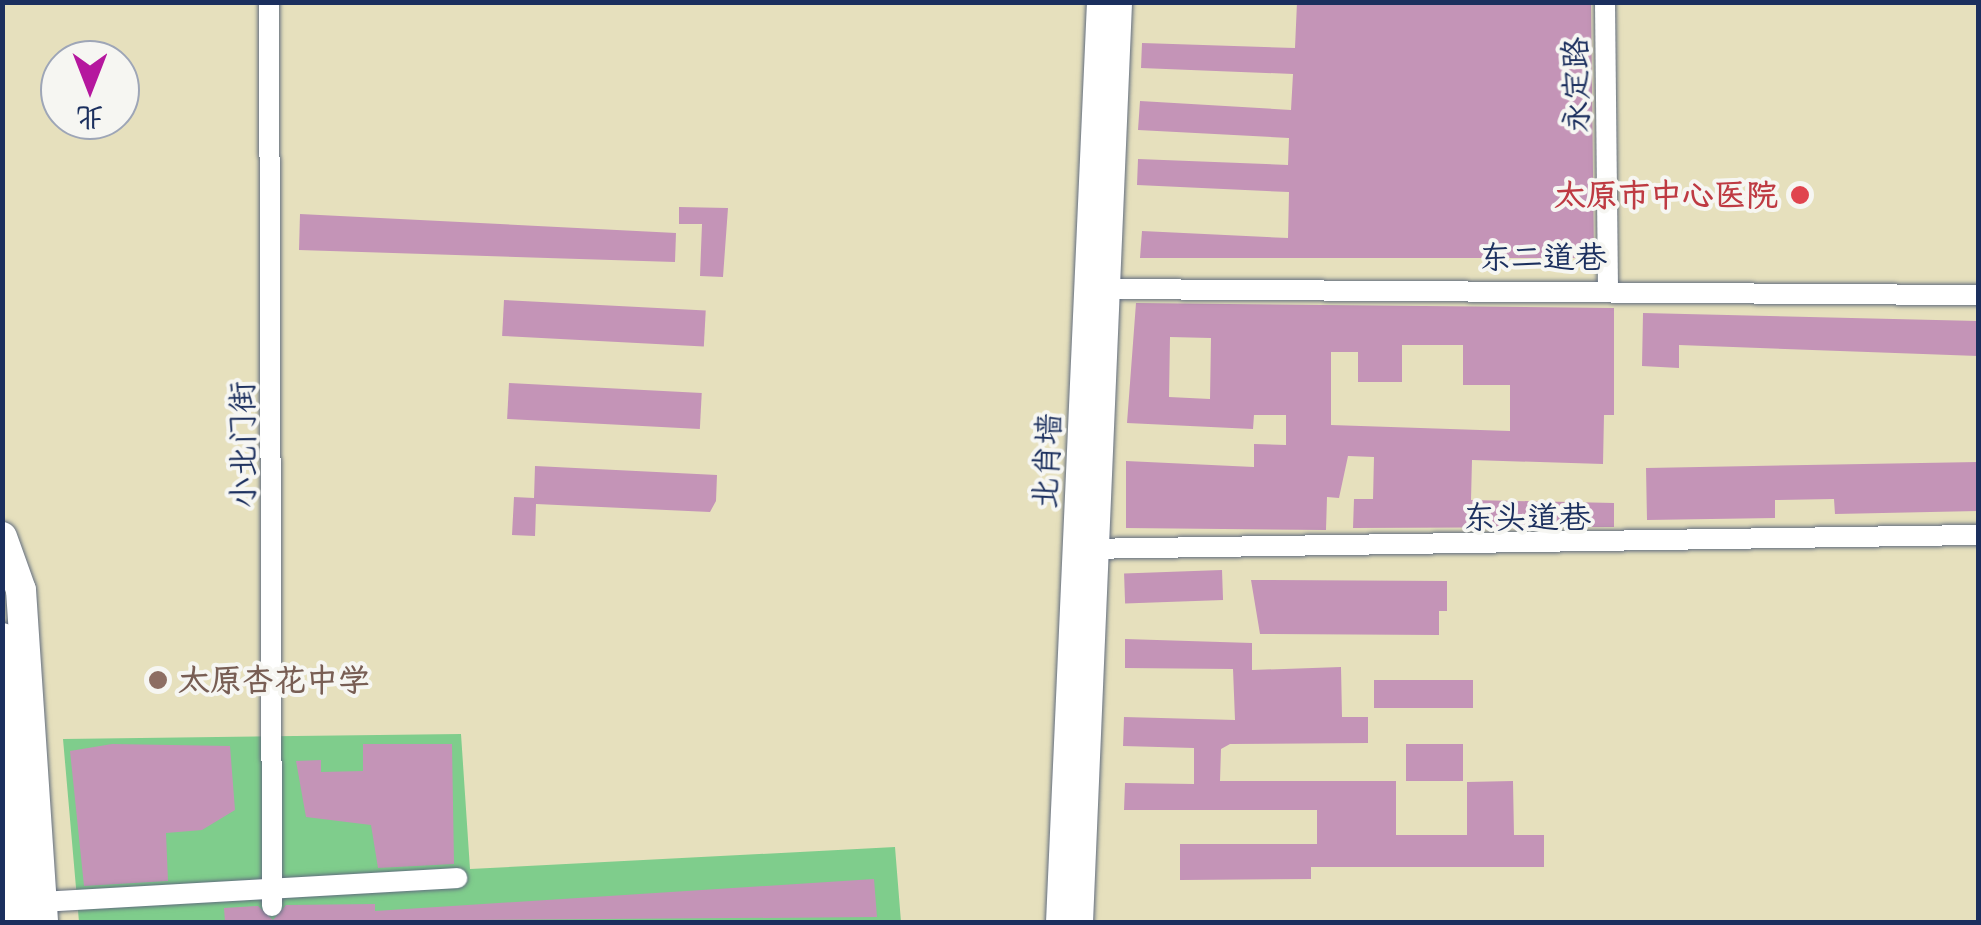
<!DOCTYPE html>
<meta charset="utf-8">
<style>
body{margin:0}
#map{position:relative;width:1981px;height:925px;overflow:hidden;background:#e6e0bd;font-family:Itim,"LXGW WenKai TC",sans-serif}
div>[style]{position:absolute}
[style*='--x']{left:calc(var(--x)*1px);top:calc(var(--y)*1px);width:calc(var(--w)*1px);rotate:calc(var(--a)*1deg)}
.green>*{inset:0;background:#7fcd8c}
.building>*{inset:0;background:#c494b7;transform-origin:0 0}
.roads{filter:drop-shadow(0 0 2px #626d7f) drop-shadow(0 0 2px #626d7f)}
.minor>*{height:20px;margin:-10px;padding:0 10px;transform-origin:10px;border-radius:10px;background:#fff}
.tertiary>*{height:25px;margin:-12.5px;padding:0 12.5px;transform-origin:12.5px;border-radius:12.5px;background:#fff}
.primary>*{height:30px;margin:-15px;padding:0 15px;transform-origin:15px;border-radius:15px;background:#fff}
.dots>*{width:28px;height:28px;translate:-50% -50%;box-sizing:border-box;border:5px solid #f6f6f2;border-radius:50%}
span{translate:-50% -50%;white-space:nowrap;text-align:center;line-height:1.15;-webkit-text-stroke:8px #f6f6f2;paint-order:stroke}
.street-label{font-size:32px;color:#1b2f5e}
.health-label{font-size:32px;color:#be3a42;font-weight:700}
.right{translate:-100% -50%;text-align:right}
.education-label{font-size:32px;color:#785e54;font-weight:700}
.left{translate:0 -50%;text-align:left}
.frame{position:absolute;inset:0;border:5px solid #1b2f5e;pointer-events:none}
.north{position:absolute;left:40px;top:40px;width:100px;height:100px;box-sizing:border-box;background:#f6f6f2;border:2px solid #9ea6b7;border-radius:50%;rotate:180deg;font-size:28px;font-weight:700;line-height:40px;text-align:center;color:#1b2f5e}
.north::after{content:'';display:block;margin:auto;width:35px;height:45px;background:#b5179e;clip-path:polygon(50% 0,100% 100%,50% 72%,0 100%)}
</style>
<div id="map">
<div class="green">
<i style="clip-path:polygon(461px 734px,470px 869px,895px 847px,901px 922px,79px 922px,63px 739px)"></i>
</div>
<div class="building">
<i style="clip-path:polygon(1297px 2px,1591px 2px,1594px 258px,1140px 258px,1142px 231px,1288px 238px,1289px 192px,1137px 185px,1138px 159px,1288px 165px,1289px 138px,1138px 130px,1140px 101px,1291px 110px,1293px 74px,1141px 68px,1142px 43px,1295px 48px)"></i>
<i style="clip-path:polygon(679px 207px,728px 208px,723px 277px,700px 276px,702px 224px,679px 224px)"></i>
<i style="clip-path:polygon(300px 214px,676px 233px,675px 262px,299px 250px)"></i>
<i style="left:504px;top:300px;width:202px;height:36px;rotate:3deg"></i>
<i style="clip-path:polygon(evenodd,1136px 303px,1614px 308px,1614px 415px,1604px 415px,1603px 464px,1472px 460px,1471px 500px,1614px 503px,1614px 527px,1353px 528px,1354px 499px,1373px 499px,1374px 457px,1348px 456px,1339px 498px,1327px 497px,1326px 530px,1126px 528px,1126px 461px,1254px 467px,1254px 444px,1286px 445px,1286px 415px,1254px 415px,1253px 429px,1127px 423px,1136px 303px,1170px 337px,1211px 338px,1210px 399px,1169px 397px,1170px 337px,1136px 303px,1402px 345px,1463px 345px,1463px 385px,1510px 385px,1510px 431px,1331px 425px,1331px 352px,1358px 352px,1358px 382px,1402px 382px,1402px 345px)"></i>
<i style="clip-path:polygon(1643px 313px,1978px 321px,1978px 356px,1679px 345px,1679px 368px,1642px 366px)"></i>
<i style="left:509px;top:383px;width:193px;height:36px;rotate:3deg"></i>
<i style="clip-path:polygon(1978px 462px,1978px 511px,1835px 514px,1834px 499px,1775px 500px,1775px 518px,1647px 520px,1646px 468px)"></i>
<i style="clip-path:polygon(535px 466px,717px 475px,716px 501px,710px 512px,536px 504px,535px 536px,512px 535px,514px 497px,534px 498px)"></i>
<i style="left:1222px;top:570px;width:30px;height:98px;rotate:88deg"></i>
<i style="clip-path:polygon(1251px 580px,1447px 581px,1447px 611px,1439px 611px,1439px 635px,1260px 634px)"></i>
<i style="clip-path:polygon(1125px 639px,1252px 643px,1252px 670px,1341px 667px,1342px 717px,1368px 717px,1368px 743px,1230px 744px,1221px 749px,1220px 781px,1396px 781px,1396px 835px,1467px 835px,1467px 782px,1513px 781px,1514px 835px,1544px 835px,1544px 867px,1311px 867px,1311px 879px,1180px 880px,1180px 844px,1317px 844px,1317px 810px,1124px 810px,1125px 783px,1194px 784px,1194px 748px,1123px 746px,1124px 717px,1235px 720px,1233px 669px,1125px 668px)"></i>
<i style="left:1473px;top:680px;width:28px;height:99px;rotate:90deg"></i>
<i style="clip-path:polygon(112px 744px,230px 746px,235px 810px,202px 830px,166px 833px,168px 881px,84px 886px,70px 751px)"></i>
<i style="clip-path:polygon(363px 744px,452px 744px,454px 864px,378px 868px,371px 825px,306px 817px,296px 761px,321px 760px,321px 772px,363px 771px)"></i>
<i style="left:1406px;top:744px;width:57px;height:37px"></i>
<i style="clip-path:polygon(874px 879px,877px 917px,225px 922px,224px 908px,258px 906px,273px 920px,286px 905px,375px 904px,375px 911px)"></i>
</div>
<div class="roads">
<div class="minor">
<i style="--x:269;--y:2;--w:904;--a:89.81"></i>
<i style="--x:1605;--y:2;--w:284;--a:89.4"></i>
<i style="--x:1108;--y:289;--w:870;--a:0.4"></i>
<i style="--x:1083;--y:549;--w:895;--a:-0.9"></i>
<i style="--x:42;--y:902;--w:416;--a:-3.3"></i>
</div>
<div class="tertiary">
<i style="--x:1058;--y:922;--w:921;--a:-87.45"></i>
<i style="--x:1080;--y:922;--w:921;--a:-87.57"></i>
</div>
<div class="primary">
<i style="--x:2;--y:537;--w:56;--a:70.3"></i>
<i style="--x:21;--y:590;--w:333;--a:86.2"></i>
<i style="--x:2;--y:638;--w:285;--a:86.4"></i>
</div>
</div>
<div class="dots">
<i style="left:1800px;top:195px;background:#e0444e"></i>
<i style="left:158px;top:680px;background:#8d6e63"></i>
</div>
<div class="street-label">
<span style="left:1576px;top:85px;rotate:-91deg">永定路</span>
<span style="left:1543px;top:257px">东二道巷</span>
<span style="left:243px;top:445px;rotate:-91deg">小北门街</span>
<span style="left:1047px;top:461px;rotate:-87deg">北肖墙</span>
<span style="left:1527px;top:517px">东头道巷</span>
</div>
<div class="health-label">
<span class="right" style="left:1778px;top:195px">太原市中心医院</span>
</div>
<div class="education-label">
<span class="left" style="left:178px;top:680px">太原杏花中学</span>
</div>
<div class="frame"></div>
<div class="north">北</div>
</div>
